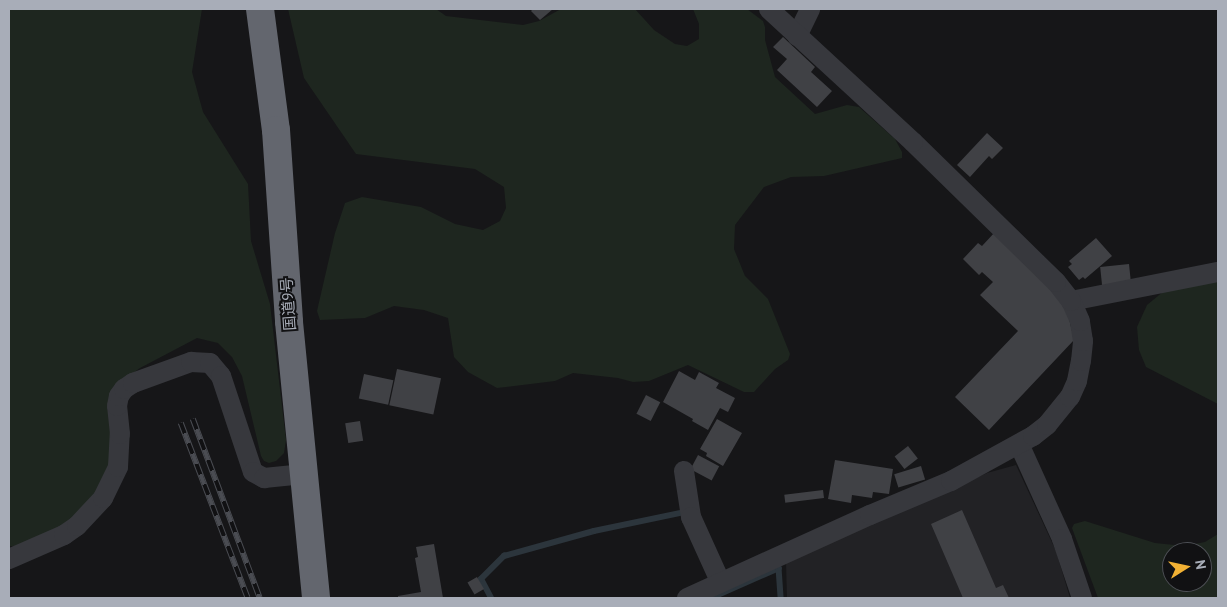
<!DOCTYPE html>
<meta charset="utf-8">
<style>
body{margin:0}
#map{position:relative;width:1227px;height:607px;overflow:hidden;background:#161618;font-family:"PT Sans","Noto Sans JP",sans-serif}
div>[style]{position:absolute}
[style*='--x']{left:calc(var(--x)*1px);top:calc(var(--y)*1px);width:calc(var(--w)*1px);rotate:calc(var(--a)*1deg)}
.built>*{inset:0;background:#222225}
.green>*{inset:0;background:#1e261f}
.stream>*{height:5.5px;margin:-2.75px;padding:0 2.75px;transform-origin:2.75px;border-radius:2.75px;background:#2c353c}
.building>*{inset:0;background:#404145;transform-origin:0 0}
.minor>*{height:20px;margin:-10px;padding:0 10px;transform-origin:10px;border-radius:10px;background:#37383d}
.highway>*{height:28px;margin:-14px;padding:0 14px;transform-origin:14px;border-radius:14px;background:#63666e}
.rail>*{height:5.5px;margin-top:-2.75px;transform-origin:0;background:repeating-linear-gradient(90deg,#111113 0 11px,#4a4c52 0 22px);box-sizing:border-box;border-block:1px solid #4a4c52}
span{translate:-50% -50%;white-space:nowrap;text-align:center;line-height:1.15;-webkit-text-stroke:4px #111113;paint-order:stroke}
.street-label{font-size:15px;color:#a8adb8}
.frame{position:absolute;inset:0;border:10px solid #a8adb8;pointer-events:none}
.north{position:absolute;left:1162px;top:542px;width:50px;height:50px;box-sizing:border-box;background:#111113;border:1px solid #4d4f55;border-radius:50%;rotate:80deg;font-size:14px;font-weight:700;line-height:20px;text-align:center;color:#a8adb8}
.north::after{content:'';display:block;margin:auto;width:18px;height:22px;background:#f2b134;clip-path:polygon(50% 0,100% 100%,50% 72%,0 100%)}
</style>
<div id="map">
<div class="built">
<i style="clip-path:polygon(1016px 465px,1056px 551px,1070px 598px,787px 598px,786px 562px,987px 473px)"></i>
</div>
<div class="green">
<i style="clip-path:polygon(9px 9px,202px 9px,192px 72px,203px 112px,248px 184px,251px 241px,270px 304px,286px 440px,284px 453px,276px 461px,269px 463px,264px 461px,261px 456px,242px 376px,232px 357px,218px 343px,197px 338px,140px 368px,117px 385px,113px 442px,109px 464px,95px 496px,73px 526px,18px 547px,9px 546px)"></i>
<i style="clip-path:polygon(288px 9px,436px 9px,446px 16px,523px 25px,539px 21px,561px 9px,635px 9px,654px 30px,675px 44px,687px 46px,699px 39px,699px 24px,693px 9px,747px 9px,763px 21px,765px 27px,765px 40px,775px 77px,815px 114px,847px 105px,859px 107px,895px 139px,902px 152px,902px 158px,824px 176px,791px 177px,764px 187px,735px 225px,734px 249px,745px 276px,768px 299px,790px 354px,788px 360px,775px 369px,754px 392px,744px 392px,688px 365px,649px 381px,633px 382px,618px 378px,573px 373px,555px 381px,497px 388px,468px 372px,454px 357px,448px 318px,424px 310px,394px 306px,365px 318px,320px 320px,317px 311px,335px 233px,345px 203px,362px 197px,421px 207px,455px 224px,483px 230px,500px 221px,506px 208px,504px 187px,475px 169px,356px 154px,304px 78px)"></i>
<i style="clip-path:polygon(1218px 281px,1218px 404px,1146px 367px,1139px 350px,1137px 327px,1147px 305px,1164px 291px)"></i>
<i style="clip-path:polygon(evenodd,1085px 521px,1155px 543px,1184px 546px,1205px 542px,1218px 534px,1218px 598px,1098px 598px,1072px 528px,1074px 524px,1085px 521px,1172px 552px,1202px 552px,1202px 582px,1172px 582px,1172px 552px)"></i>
</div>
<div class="stream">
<i style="--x:491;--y:598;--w:21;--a:-118"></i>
<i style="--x:481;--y:579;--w:33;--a:-45"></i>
<i style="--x:504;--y:556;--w:93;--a:-15.5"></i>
<i style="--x:594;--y:531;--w:93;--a:-11.8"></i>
<i style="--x:711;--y:598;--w:74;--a:-23.8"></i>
<i style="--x:779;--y:568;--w:30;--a:86"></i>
</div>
<div class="building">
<i style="clip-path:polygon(533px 9px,553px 9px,540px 20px,531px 11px)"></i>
<i style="clip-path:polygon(783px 37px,815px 67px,811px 72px,832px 91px,817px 107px,777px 70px,787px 59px,773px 47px)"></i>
<i style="clip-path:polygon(987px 133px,1003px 148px,992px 159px,989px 156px,970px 177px,957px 165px)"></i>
<i style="clip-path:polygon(995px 232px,1057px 292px,1068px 314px,1074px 340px,989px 430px,955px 397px,1018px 331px,980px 295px,993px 282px,982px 272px,979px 275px,963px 259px,978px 243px,982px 246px)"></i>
<i style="clip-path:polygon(1096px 238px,1112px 256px,1085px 279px,1083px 277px,1079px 280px,1068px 267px,1072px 264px,1069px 261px)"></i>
<i style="left:1129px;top:264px;width:19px;height:29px;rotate:84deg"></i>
<i style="left:397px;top:369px;width:45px;height:37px;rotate:12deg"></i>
<i style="clip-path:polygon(679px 371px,695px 380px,699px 372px,719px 383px,716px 388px,735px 398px,728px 412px,720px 408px,708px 430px,692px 421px,693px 419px,663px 402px)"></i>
<i style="left:364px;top:374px;width:30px;height:25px;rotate:12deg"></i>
<i style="left:646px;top:395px;width:16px;height:21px;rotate:27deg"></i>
<i style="clip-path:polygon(717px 419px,742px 433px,723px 466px,706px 456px,707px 453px,700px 449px)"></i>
<i style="left:360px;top:421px;width:20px;height:15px;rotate:81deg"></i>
<i style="left:908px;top:446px;width:16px;height:17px;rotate:52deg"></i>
<i style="left:698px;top:455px;width:24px;height:16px;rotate:28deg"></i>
<i style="clip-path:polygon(835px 460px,893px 469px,889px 494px,873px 492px,872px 498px,852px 495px,851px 503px,828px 499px)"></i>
<i style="left:921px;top:466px;width:14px;height:28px;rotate:73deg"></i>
<i style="left:823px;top:490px;width:8px;height:39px;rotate:83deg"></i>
<i style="clip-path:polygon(962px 510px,996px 588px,1003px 585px,1009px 598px,963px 598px,931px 524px)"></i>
<i style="clip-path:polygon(434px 544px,443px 598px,398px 598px,398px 596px,421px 592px,415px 558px,418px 557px,416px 547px)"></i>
<i style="left:477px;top:577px;width:14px;height:11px;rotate:60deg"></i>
</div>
<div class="minor">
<i style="--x:797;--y:36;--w:30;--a:-64"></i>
<i style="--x:1071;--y:301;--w:150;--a:-11.2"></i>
<i style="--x:1019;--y:444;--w:104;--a:65.6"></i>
<i style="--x:1062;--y:539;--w:62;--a:71.3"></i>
<i style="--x:684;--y:471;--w:47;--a:81.3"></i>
<i style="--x:691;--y:517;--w:72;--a:65.6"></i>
<i style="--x:9;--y:559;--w:60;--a:-23.6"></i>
<i style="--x:64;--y:535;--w:16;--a:-35"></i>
<i style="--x:77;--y:526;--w:38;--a:-47"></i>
<i style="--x:103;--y:498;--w:34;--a:-64"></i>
<i style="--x:118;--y:467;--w:33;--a:-87"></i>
<i style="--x:120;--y:434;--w:28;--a:-96"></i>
<i style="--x:117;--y:406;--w:10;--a:-79"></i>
<i style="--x:119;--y:396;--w:9;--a:-54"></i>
<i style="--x:124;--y:389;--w:11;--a:-34"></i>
<i style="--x:133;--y:383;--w:62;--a:-19.9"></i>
<i style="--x:191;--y:362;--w:19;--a:3"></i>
<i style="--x:210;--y:363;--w:17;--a:50"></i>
<i style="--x:221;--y:376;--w:101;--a:71.6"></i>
<i style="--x:253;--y:472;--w:13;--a:29"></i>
<i style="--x:264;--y:478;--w:40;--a:-5.7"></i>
<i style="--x:687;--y:598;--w:201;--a:-24.4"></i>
<i style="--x:870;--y:515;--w:88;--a:-22.8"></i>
<i style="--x:951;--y:481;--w:94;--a:-28.8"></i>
<i style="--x:1033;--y:436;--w:18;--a:-38"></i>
<i style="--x:1047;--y:425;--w:36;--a:-51"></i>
<i style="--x:1070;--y:397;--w:17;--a:-66"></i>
<i style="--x:1077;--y:381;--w:20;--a:-79"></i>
<i style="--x:1081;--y:361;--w:20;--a:-84"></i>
<i style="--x:1083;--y:341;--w:20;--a:-99"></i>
<i style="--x:1080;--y:321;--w:22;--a:-114"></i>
<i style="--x:1071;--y:301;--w:24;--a:-128"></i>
<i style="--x:1056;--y:282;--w:200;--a:-135.6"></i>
<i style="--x:913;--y:142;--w:196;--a:-137.3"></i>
</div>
<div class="highway">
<i style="--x:260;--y:9;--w:122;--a:82.5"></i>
<i style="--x:276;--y:130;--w:192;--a:86.1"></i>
<i style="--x:289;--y:322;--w:277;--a:84.4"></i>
</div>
<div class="rail">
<i style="--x:193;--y:419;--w:191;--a:69.5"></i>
<i style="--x:181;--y:423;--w:187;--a:69.1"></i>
</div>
<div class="street-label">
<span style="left:288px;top:304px;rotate:-94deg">国道9号</span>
</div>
<div class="frame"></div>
<div class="north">N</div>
</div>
